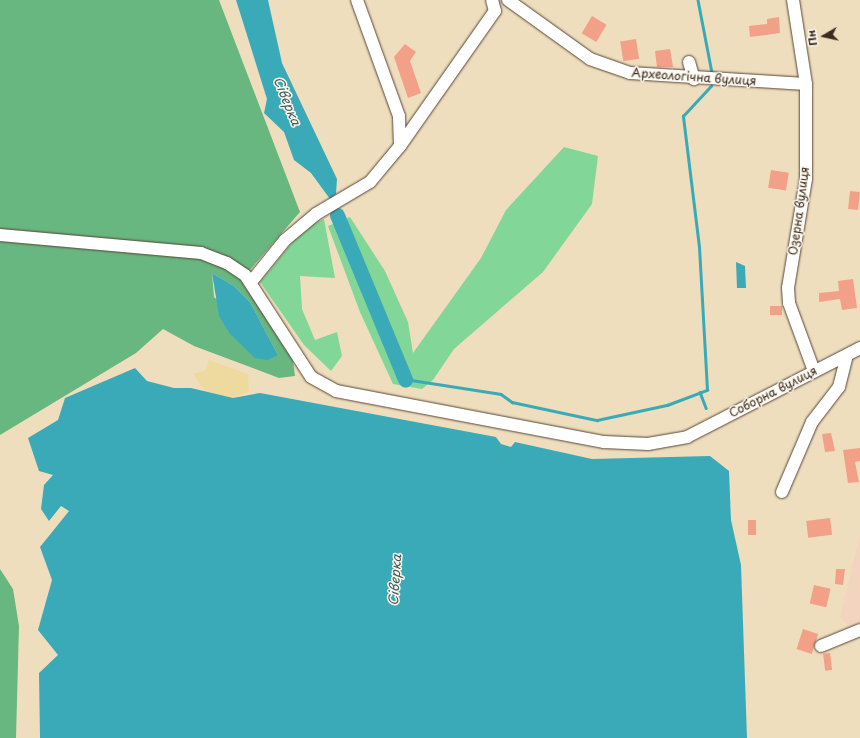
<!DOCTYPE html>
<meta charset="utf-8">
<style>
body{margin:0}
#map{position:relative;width:860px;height:738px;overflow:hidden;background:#efdebd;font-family:"Playpen Sans",sans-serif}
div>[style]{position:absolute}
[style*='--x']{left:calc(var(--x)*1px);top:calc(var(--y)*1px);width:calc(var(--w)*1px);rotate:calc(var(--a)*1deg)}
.built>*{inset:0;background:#f3d4bf}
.green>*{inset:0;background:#82d698}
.forest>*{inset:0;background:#69b780}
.sand>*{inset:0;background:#eeda9e}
.water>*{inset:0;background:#3aaab8}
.stream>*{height:2.5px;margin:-1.25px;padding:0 1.25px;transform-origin:1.25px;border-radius:1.25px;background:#3aaab8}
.river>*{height:15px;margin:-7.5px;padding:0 7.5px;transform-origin:7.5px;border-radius:7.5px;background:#3aaab8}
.building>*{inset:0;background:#f2a087;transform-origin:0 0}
.roads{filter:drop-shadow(0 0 1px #564536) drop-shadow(0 0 1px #564536)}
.minor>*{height:12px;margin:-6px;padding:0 6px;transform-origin:6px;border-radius:6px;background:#fff}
span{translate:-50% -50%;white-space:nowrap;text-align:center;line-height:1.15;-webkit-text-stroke:3px #fbf7ec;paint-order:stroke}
.street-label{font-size:12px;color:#3b2a1e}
.water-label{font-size:13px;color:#3b5d5c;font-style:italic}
.north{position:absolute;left:804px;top:16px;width:40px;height:40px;-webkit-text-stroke:3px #fbf7ec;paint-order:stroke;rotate:261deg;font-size:11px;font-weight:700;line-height:16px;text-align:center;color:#3b2a1e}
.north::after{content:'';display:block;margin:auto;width:14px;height:18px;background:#3b2a1e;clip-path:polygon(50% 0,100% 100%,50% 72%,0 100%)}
</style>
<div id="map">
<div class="built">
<i style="clip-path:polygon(860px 535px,860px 627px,852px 631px,840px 617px)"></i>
</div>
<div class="green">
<i style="clip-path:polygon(564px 147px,598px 156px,592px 204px,543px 272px,454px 349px,433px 380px,422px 389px,393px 384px,360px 312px,328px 226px,350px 217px,385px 271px,408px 322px,413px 353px,481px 258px,506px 210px)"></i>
<i style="clip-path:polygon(324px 219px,335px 278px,300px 276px,302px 309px,315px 340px,337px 332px,342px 356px,331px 371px,304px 345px,260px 282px,304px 228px)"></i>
</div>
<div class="forest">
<i style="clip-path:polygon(evenodd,0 0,219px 0,300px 212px,243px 278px,293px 360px,295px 376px,279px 378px,194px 346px,163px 329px,136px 353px,0 435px,0 0,212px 273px,234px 286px,250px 302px,278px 355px,214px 297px,212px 273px)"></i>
<i style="clip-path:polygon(0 569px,13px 589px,19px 626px,16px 738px,0 738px)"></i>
</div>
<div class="sand">
<i style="clip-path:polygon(209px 360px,248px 374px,249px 392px,233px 398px,206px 393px,193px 374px,206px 370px)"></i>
</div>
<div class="water">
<i style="clip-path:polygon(236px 0,268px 0,282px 63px,337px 179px,336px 194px,330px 199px,311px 173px,294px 160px,284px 132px,264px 113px,267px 99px)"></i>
<i style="clip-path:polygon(736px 262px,745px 266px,746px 288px,737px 288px)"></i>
<i style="clip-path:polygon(212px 273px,234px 286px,250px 302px,278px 355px,267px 360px,255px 358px,230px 334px,219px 316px)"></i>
<i style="clip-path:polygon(135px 368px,147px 381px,174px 388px,191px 388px,233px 398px,260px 393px,496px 437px,501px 444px,511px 447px,515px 442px,592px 459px,710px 456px,729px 471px,731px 520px,741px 565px,747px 738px,40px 738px,39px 673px,58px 655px,38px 630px,52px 580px,40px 547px,69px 511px,61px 506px,49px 521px,41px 509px,44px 485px,53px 475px,39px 471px,28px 438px,58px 420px,65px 398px)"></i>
</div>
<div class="stream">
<i style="--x:698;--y:0;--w:74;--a:79.1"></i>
<i style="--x:405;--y:379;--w:97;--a:8.9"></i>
<i style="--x:501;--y:394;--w:14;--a:36"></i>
<i style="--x:512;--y:402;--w:87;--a:12"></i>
<i style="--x:597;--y:420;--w:72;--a:-12.1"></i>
<i style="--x:667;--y:405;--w:43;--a:-20.6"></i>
<i style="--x:707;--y:390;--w:143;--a:-93.2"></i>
<i style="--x:699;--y:247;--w:132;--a:-97"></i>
<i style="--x:683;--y:116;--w:41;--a:-47"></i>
<i style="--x:700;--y:392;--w:17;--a:69"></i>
</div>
<div class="river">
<i style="--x:337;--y:215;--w:178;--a:67.5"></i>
</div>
<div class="building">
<i style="left:592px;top:16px;width:17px;height:20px;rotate:31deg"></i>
<i style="clip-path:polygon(779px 17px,780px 33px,750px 37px,749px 26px,767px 24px,767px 19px)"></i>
<i style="left:636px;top:39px;width:20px;height:16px;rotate:81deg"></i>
<i style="clip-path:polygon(405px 44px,416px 52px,410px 61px,421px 93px,408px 98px,394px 57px)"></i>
<i style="clip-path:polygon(670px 49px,673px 67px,657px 67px,655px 51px)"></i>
<i style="left:771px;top:170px;width:18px;height:18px;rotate:9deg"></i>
<i style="left:850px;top:191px;width:10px;height:18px;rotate:6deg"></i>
<i style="clip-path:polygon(853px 279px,857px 308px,842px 310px,840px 299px,819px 302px,819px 293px,839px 291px,838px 281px)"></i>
<i style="left:770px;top:306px;width:12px;height:9px"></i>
<i style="clip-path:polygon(831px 433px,835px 451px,825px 452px,822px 434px)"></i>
<i style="clip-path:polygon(860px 448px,860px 461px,855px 462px,859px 482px,848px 483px,843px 450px)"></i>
<i style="left:830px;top:518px;width:17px;height:24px;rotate:83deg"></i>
<i style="left:748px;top:520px;width:8px;height:15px"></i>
<i style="clip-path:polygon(836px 569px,845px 569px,843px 585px,835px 584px)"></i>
<i style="left:814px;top:585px;width:17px;height:19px;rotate:13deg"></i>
<i style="left:803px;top:629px;width:16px;height:21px;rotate:18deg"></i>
<i style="left:830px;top:653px;width:17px;height:7px;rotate:83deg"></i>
</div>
<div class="roads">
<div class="minor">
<i style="--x:508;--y:0;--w:101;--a:35.7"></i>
<i style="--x:590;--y:59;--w:42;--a:19.3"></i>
<i style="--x:630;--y:73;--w:176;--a:3.6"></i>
<i style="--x:793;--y:0;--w:85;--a:81.2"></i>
<i style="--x:806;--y:84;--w:95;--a:90"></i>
<i style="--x:806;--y:179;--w:110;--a:99.4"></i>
<i style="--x:788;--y:288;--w:15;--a:86"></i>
<i style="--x:789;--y:303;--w:72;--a:69.8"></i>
<i style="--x:689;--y:62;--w:18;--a:74"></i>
<i style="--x:400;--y:146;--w:165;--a:-54.9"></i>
<i style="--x:495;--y:11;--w:11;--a:-105"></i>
<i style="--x:0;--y:235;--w:202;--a:5.1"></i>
<i style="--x:201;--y:253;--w:28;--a:21"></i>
<i style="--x:227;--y:263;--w:22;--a:34"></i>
<i style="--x:245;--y:275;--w:121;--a:57.1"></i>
<i style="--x:311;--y:377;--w:29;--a:29"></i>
<i style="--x:336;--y:391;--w:273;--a:10.8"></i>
<i style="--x:604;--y:442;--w:44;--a:2.6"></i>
<i style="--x:648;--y:444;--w:40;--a:-10"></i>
<i style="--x:687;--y:437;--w:195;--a:-27.2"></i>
<i style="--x:251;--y:282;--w:54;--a:-51"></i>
<i style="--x:285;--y:240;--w:40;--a:-40"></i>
<i style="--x:316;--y:214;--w:63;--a:-30.7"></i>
<i style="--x:370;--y:182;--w:47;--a:-50.2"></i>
<i style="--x:400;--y:146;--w:30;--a:-92"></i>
<i style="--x:399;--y:116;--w:123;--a:-109.9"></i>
<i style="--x:782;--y:492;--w:76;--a:-66.8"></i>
<i style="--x:812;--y:422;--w:44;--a:-52.4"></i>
<i style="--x:839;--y:387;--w:32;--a:-76"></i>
<i style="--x:821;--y:646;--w:42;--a:-22.3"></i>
</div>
</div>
<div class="street-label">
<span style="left:694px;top:77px;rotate:4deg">Археологічна вулиця</span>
<span style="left:799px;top:211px;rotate:-82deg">Озерна вулиця</span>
<span style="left:773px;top:392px;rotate:-27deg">Соборна вулиця</span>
</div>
<div class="water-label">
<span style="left:287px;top:101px;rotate:68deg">Сіверка</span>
<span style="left:395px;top:580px;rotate:-86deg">Сіверка</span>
</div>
<div class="north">Пн</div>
</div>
